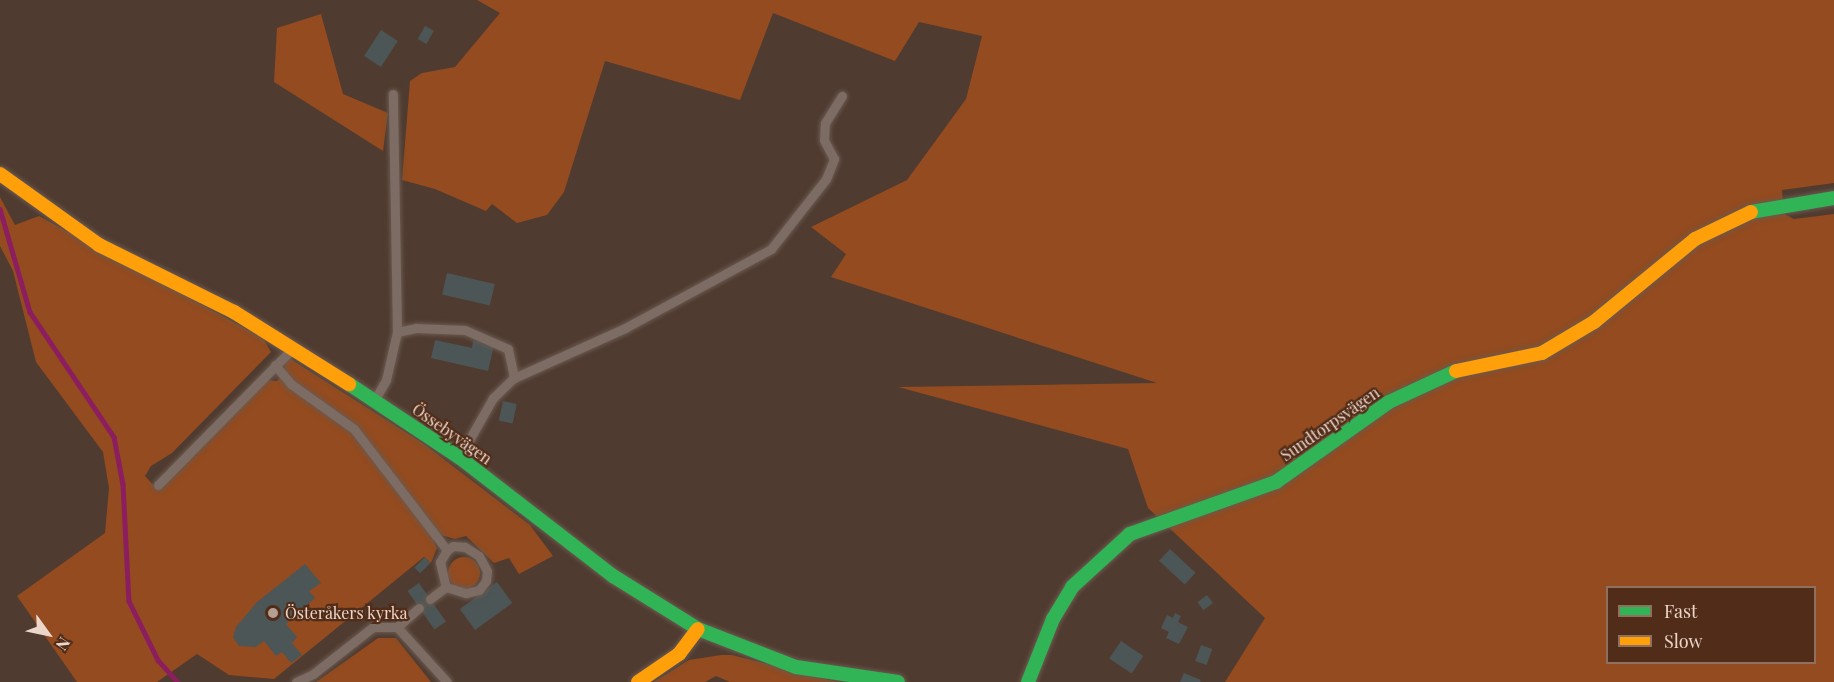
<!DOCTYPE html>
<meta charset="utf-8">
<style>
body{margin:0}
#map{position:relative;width:1834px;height:682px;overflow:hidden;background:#503b30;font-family:"Playfair Display",serif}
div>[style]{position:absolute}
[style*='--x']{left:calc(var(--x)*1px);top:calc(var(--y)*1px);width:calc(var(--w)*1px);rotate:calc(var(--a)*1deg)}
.green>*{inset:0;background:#934b1f}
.round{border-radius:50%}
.stream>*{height:4.5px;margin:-2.25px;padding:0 2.25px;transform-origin:2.25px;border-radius:2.25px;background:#8c1e5f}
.building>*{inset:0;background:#4c5656;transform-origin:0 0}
.roads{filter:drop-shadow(0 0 2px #6a594f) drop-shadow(0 0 2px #6a594f)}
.lane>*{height:9px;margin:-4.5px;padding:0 4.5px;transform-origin:4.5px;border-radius:4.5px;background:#7c6c64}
.fast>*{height:14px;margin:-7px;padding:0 7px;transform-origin:7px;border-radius:7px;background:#30b455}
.slow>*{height:14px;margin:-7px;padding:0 7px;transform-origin:7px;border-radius:7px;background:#ff9f0a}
.dots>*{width:16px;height:16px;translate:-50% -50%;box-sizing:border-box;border:3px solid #512d19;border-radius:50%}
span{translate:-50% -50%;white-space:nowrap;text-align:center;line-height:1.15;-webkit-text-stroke:4.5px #512d19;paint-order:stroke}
.street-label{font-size:16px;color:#ecd5c9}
.poi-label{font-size:16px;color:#ecd5c9}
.left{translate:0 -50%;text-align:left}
.legend{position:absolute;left:1606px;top:586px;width:210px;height:78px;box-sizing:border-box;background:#512d19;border:2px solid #8f705f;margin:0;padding:8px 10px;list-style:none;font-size:18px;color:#ecd5c9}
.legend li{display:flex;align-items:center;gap:12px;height:30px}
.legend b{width:30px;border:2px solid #8f705f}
.north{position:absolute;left:18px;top:604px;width:60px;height:60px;-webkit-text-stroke:4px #512d19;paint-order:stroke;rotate:123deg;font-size:16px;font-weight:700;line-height:24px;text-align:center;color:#ecd5c9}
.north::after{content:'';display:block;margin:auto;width:21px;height:27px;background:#ecd5c9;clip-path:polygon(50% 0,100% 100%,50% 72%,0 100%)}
</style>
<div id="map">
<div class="green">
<i style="clip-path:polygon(evenodd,477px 0,1834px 0,1834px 183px,1782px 190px,1784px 214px,1794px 219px,1834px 214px,1834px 682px,1225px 682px,1265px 618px,1148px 508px,1128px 449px,898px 387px,1157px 383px,831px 277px,846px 254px,811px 227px,907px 180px,966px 99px,982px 36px,919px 22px,895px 61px,773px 13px,740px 100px,605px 61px,564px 192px,547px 215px,517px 223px,492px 204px,486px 211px,435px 189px,402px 180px,410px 81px,422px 73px,455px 67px,500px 13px,477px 0,1608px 588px,1814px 588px,1814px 662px,1608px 662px,1608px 588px)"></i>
<i style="clip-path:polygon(321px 14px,343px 94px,388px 113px,383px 151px,274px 82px,277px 28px)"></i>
<i style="clip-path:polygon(0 197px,15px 225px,39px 216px,263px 338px,271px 352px,172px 453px,151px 466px,145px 476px,157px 489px,266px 380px,277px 381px,286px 372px,284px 363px,289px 358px,424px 444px,530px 525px,553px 556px,519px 574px,509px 558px,494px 563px,466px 536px,455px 539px,441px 535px,433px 539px,437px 548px,431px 563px,424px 557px,274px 679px,229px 675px,197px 654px,157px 682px,77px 682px,17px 596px,105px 533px,109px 488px,103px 452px,36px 362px,13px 271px,0 246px)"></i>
<i class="round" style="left:448px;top:557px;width:32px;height:32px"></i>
<i style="clip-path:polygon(378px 638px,396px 638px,431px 682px,316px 682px)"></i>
<i style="clip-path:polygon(721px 655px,732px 655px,837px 682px,730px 682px,716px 676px,705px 682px,654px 682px,689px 660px)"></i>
</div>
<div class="stream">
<i style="--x:0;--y:209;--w:107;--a:73.8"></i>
<i style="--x:30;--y:312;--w:151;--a:56.1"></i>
<i style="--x:114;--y:437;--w:48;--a:79.2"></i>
<i style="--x:123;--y:484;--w:117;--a:87.1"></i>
<i style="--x:129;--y:601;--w:66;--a:63.8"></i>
<i style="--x:158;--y:660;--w:30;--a:48"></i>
</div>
<div class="building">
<i style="left:425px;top:26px;width:10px;height:15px;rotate:29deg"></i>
<i style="left:381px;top:30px;width:20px;height:31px;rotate:33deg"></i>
<i style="left:447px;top:273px;width:49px;height:22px;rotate:13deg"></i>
<i style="clip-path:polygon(435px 340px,472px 348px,473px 340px,494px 345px,488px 371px,431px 358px)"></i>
<i style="left:503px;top:401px;width:14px;height:20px;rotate:12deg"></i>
<i style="left:1170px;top:549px;width:35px;height:16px;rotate:43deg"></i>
<i style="left:425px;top:557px;width:8px;height:15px;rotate:45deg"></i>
<i style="clip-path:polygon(305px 564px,321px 583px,309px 591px,315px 598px,286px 624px,297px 637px,292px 643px,302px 655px,291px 663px,282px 652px,276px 656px,264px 641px,256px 647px,239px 646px,233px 637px,236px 627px,257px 602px)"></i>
<i style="left:497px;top:582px;width:26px;height:46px;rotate:54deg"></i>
<i style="left:419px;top:583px;width:47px;height:14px;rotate:55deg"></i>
<i style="left:1207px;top:595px;width:10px;height:12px;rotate:53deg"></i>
<i style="clip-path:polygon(1175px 613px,1181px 616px,1178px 622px,1188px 627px,1179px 644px,1166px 638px,1169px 632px,1161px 628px,1167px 615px,1173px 618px)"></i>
<i style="left:1121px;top:641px;width:27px;height:21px;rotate:34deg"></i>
<i style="left:1201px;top:645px;width:12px;height:17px;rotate:20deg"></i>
<i style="clip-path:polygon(1184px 673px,1201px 680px,1200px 682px,1180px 682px)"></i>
</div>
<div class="roads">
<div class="lane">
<i style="--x:397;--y:332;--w:19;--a:-12"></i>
<i style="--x:416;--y:328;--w:49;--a:2.3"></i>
<i style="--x:465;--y:330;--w:47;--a:23.8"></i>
<i style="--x:508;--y:349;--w:30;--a:78"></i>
<i style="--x:275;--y:365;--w:25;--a:50"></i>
<i style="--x:291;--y:384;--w:77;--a:35.5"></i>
<i style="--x:354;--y:429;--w:153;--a:52.5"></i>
<i style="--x:447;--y:550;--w:14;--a:120"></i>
<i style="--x:440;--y:562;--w:26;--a:77"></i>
<i style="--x:446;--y:587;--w:21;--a:17"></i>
<i style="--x:466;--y:593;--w:13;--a:-13"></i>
<i style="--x:479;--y:590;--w:11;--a:-52"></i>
<i style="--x:486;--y:581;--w:10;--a:-84"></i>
<i style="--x:487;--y:571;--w:17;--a:-118"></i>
<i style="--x:479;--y:556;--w:17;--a:-147"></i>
<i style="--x:465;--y:547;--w:12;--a:-175"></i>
<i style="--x:453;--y:546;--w:7;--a:146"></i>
<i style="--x:375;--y:399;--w:22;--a:-60"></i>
<i style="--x:386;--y:380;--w:49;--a:-77.1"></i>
<i style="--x:397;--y:332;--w:238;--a:-91"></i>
<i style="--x:460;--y:456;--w:67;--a:-60.4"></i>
<i style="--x:493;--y:398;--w:29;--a:-44"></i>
<i style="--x:514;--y:378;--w:122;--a:-24.2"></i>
<i style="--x:625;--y:328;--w:166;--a:-28.4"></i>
<i style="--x:771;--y:249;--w:89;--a:-51.8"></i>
<i style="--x:826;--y:179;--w:22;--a:-68"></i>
<i style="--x:834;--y:159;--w:21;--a:-118"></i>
<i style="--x:824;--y:140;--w:17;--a:-87"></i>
<i style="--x:825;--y:123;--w:32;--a:-58"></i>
<i style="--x:158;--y:485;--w:190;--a:-45.4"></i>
<i style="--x:430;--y:599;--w:20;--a:-37"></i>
<i style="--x:397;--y:627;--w:29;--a:-41"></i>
<i style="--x:296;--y:682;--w:19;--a:-25"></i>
<i style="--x:313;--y:674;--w:76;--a:-38.1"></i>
<i style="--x:373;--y:627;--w:24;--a:0"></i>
<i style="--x:397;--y:627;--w:74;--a:47.7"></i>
</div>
<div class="fast">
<i style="--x:1751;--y:212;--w:84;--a:-9.6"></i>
<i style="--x:349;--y:384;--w:132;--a:33.6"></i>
<i style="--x:459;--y:457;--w:195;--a:37.7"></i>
<i style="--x:613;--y:576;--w:100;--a:31.9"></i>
<i style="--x:698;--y:629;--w:105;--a:21.2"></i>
<i style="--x:796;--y:667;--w:103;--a:8.4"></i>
<i style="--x:1028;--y:682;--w:68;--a:-68.4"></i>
<i style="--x:1053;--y:619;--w:37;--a:-59"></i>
<i style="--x:1072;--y:587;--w:79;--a:-42.4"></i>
<i style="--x:1130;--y:534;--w:155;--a:-19.6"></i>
<i style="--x:1276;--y:482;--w:138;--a:-35.3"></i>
<i style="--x:1389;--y:402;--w:74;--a:-24.8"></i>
</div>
<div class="slow">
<i style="--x:0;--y:174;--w:122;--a:35.6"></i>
<i style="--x:99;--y:245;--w:151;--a:26.4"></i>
<i style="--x:234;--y:312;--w:136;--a:32.1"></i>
<i style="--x:1456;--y:371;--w:88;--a:-11.8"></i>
<i style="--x:1542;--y:353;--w:61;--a:-30.8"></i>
<i style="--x:1594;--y:322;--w:131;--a:-39.4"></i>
<i style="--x:1695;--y:239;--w:62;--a:-25.7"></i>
<i style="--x:638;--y:682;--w:50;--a:-34.3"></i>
<i style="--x:679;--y:654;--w:31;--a:-53"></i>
</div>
</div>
<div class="dots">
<i style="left:273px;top:613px;background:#b59f93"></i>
</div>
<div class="street-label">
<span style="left:1330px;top:424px;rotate:-35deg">Sundtorpsvägen</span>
<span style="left:452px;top:434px;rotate:35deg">Össebyvägen</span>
</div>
<div class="poi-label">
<span class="left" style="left:285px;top:613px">Österåkers kyrka</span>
</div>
<ul class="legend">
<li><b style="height:8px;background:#30b455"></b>Fast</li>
<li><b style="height:8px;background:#ff9f0a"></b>Slow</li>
</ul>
<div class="north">N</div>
</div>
